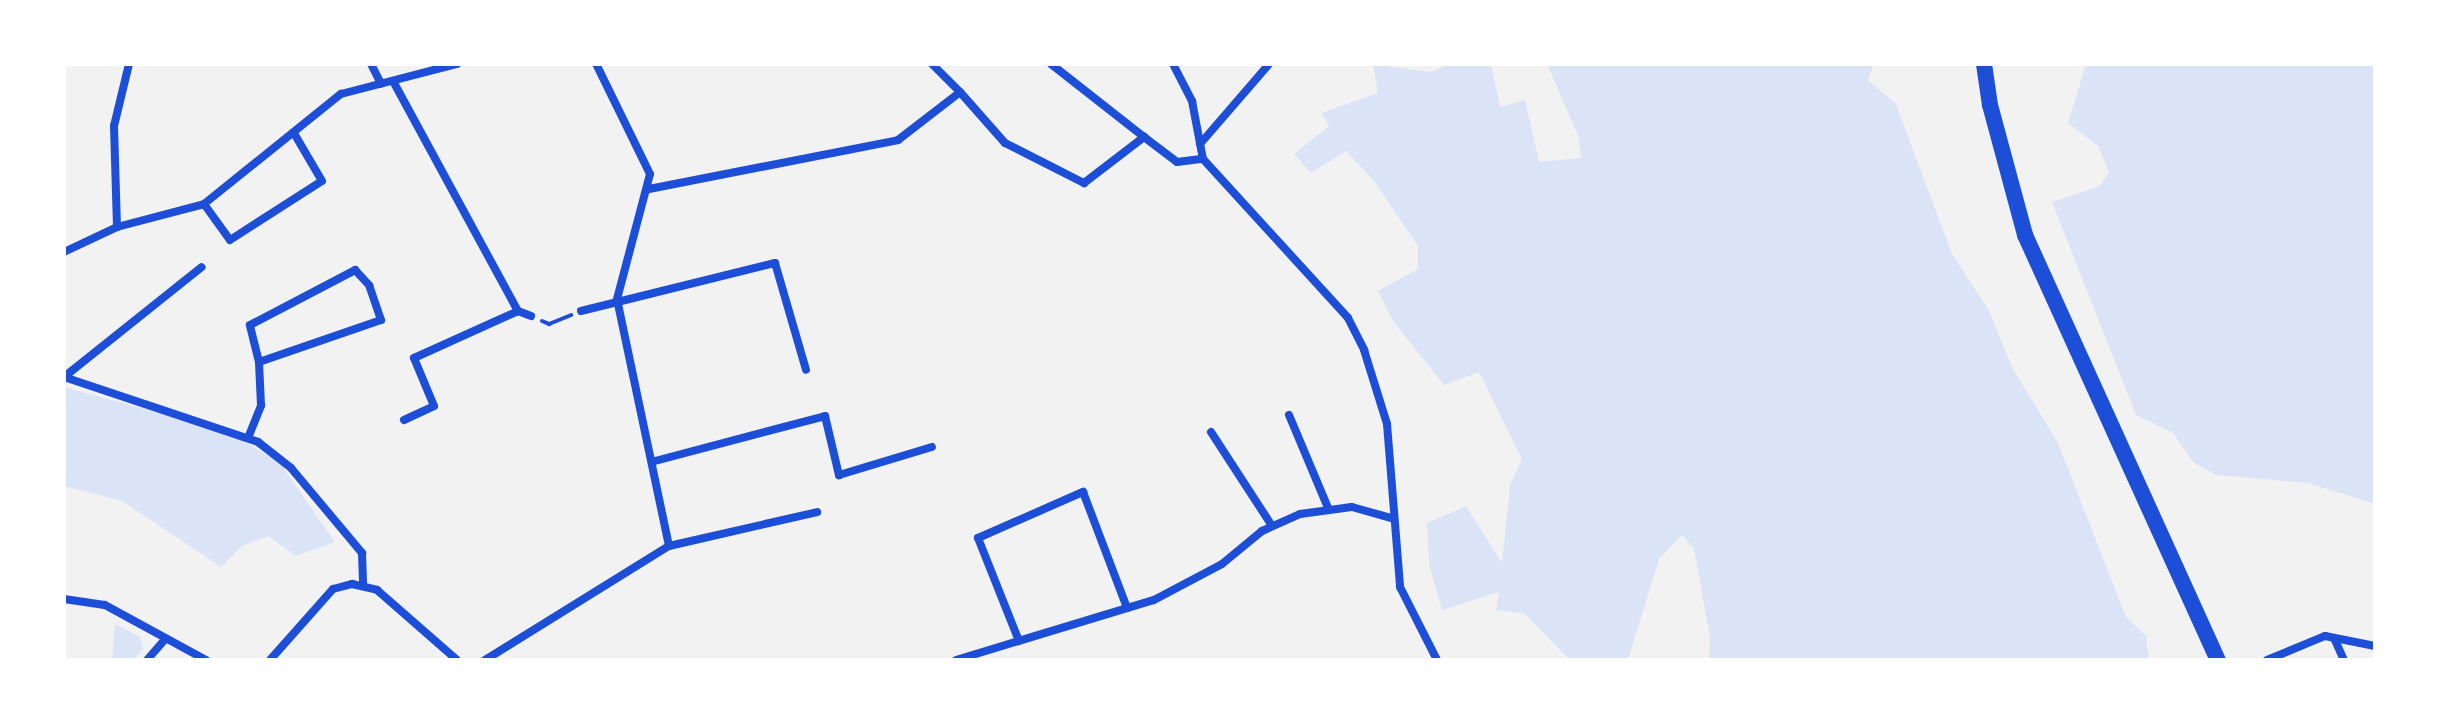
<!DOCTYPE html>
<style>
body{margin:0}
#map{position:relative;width:2439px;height:724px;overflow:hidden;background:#f2f2f2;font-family:"Open Sans",sans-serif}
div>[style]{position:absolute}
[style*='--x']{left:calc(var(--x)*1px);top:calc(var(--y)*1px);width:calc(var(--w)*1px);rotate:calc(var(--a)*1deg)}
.green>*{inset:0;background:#dbe4f7}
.path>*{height:4px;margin:-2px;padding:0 2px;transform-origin:2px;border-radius:2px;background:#1d4ed8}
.minor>*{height:8px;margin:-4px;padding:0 4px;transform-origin:4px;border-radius:4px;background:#1d4ed8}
.secondary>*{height:16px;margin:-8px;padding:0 8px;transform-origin:8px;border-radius:8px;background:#1d4ed8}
span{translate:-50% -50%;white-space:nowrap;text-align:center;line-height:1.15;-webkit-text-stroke:6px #fff;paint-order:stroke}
.frame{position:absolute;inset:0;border:66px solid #fff;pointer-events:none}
</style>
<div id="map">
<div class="green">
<i style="clip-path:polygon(1373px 64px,1430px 72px,1449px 64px,1491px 64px,1500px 107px,1525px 100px,1539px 162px,1581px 158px,1579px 138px,1547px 64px,1874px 64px,1868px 80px,1896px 104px,1952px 254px,1988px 309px,2013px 369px,2058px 443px,2126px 617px,2146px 636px,2149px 660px,1709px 660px,1710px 637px,1694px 549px,1682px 535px,1659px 559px,1628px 660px,1570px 660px,1525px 614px,1496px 610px,1499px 592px,1442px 610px,1429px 565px,1427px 523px,1466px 506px,1502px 563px,1510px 485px,1522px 459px,1479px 372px,1444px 385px,1393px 321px,1378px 291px,1418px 269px,1418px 246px,1374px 181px,1346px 151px,1311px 173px,1294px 154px,1329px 126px,1321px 113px,1378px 93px)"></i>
<i style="clip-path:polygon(2086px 64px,2375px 65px,2375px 504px,2308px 483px,2216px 475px,2193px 462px,2173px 433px,2136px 415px,2052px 202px,2100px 186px,2109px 172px,2098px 146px,2068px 123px)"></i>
<i style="clip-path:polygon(64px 387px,226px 431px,279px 462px,335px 542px,296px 556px,268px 536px,242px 546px,221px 567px,122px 501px,64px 486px)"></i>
<i style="clip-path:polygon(115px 624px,140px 637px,143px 648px,133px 660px,112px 660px)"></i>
</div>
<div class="path">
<i style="--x:542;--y:321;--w:8;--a:23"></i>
<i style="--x:549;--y:324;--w:24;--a:-22"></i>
</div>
<div class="minor">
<i style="--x:371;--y:64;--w:22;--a:63"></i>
<i style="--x:932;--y:64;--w:40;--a:45"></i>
<i style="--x:1051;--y:64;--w:118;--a:38.1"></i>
<i style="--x:1173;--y:64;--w:42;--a:62.8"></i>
<i style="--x:1192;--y:101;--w:59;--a:79.3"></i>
<i style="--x:1203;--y:159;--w:215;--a:47.6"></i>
<i style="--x:1348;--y:318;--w:36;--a:63"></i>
<i style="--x:1364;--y:350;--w:77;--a:72.7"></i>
<i style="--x:1387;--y:424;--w:164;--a:85.4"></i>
<i style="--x:1400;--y:587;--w:82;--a:63.1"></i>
<i style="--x:393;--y:81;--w:262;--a:61.5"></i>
<i style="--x:1200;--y:144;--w:106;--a:-49.2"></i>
<i style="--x:649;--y:189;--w:254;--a:-11.1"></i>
<i style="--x:898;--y:140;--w:78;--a:-37.7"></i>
<i style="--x:960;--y:92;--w:68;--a:48.6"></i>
<i style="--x:1005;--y:143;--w:89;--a:26.9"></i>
<i style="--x:1084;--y:183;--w:76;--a:-37.5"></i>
<i style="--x:1144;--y:137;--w:41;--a:37.1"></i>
<i style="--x:1177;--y:162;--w:26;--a:-7"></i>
<i style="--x:204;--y:204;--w:44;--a:54.2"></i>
<i style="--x:230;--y:240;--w:109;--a:-32.7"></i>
<i style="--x:322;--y:181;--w:56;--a:-120.3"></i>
<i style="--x:117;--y:227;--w:101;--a:-91.7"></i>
<i style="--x:114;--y:126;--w:64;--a:-76.4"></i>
<i style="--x:64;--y:252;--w:59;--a:-25.3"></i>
<i style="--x:117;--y:227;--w:90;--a:-14.8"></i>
<i style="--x:204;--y:204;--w:176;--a:-38.8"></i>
<i style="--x:341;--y:94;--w:120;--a:-14.5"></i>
<i style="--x:581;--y:311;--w:200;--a:-13.9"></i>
<i style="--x:775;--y:263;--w:111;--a:73.8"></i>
<i style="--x:64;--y:377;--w:205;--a:18.5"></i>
<i style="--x:258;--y:442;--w:42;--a:38.2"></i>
<i style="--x:291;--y:468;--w:111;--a:50.1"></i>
<i style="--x:362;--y:553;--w:33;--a:88"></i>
<i style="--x:64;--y:377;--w:176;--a:-38.6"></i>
<i style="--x:1289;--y:415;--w:101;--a:67.2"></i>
<i style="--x:404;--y:420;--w:33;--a:-25"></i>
<i style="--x:434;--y:406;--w:52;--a:-112.6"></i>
<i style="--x:414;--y:358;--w:114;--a:-24.3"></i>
<i style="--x:518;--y:311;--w:14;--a:21"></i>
<i style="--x:1211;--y:432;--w:112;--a:57"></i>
<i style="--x:248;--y:438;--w:35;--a:-68"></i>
<i style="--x:261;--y:405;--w:43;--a:-92.7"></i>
<i style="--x:259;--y:362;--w:38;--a:-104"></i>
<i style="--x:250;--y:325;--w:119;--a:-27.6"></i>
<i style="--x:355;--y:270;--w:21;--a:47"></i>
<i style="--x:369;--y:285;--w:37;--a:71"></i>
<i style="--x:381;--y:320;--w:129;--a:161"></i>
<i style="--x:655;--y:461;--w:176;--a:-14.8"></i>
<i style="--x:825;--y:416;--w:61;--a:76.7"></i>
<i style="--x:839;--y:475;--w:97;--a:-16.8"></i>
<i style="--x:669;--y:546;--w:152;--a:-12.9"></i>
<i style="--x:64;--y:599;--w:41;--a:8.3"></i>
<i style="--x:105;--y:605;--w:115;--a:28.6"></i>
<i style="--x:2335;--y:640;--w:22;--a:66"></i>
<i style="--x:1019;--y:641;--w:111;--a:-111.7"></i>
<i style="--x:978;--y:538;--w:115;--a:-23.7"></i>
<i style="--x:1083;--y:492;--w:124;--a:69.2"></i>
<i style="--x:147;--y:660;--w:28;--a:-49"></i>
<i style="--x:270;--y:660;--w:95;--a:-48.4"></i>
<i style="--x:333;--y:589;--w:20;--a:-15"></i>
<i style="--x:352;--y:584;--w:26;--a:13"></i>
<i style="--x:377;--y:590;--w:106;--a:41.2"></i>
<i style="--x:485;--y:660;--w:216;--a:-31.8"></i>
<i style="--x:669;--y:546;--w:252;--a:-101.9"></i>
<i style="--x:617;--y:299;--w:129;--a:-75.2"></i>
<i style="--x:650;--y:174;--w:123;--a:-116.1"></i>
<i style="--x:956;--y:660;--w:207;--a:-16.9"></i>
<i style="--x:1154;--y:600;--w:77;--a:-27.9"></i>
<i style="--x:1222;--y:564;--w:52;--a:-39.5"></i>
<i style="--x:1262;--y:531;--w:42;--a:-24.1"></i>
<i style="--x:1300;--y:514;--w:52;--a:-7.7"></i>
<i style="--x:1352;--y:507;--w:41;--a:15.8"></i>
<i style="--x:2267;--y:660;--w:63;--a:-22.5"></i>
<i style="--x:2325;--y:636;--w:51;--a:11.3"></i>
</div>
<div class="secondary">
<i style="--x:1984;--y:64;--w:41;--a:81.7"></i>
<i style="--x:1990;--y:105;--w:135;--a:74.9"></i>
<i style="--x:2025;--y:235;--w:467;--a:65.6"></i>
</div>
<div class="frame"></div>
</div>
